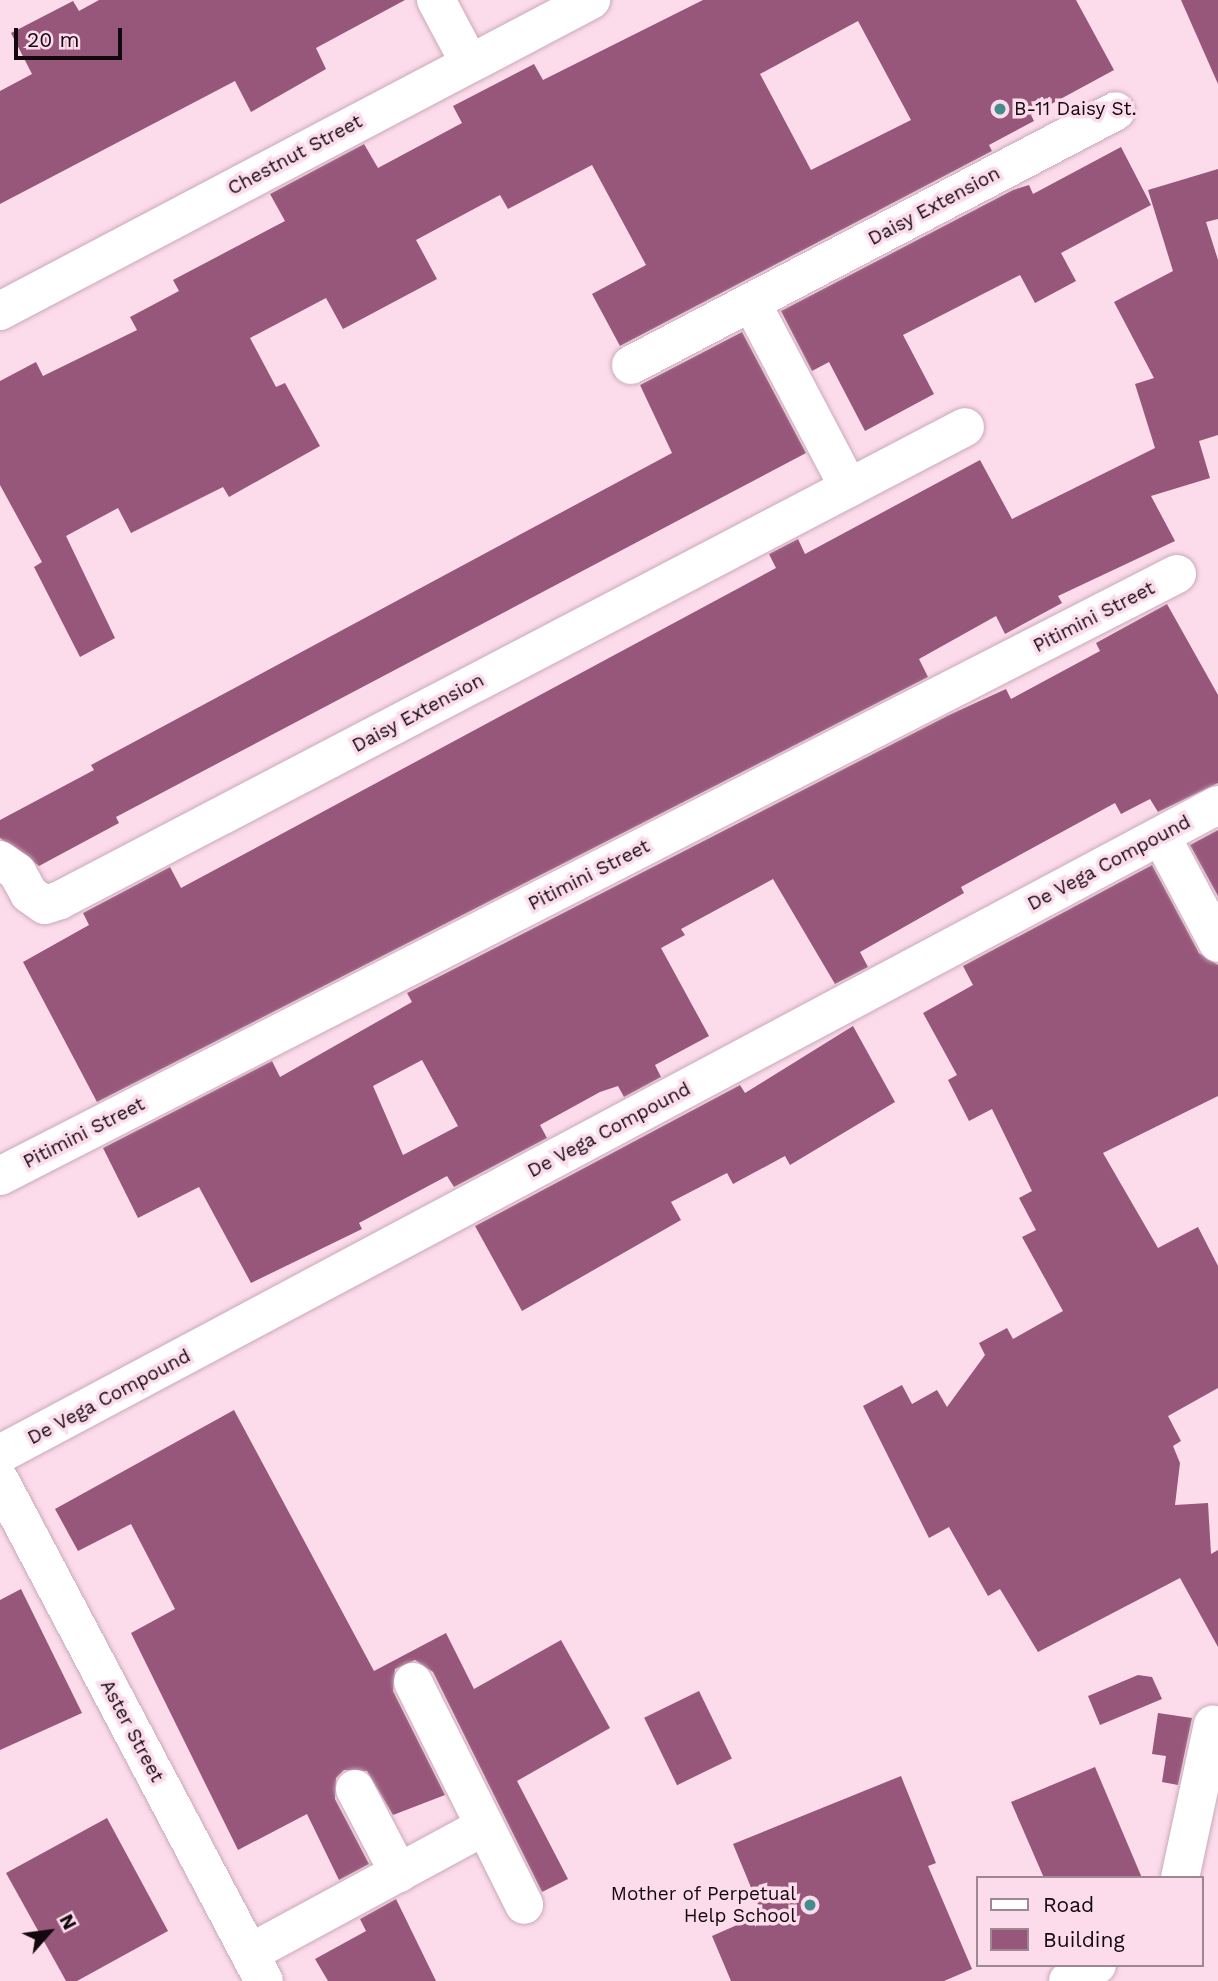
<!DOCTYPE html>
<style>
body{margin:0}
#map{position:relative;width:1218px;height:1981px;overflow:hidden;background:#fcdbeb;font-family:"Work Sans",sans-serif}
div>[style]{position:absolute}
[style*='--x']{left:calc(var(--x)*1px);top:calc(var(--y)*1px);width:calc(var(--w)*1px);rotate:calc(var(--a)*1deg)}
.building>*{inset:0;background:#97577a;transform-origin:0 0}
.roads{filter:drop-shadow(0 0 2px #c9aab9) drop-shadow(0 0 2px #c9aab9)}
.minor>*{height:38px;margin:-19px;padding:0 19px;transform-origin:19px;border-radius:19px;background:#fff}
.dots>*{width:19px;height:19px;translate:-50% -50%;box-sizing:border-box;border:4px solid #fcdbeb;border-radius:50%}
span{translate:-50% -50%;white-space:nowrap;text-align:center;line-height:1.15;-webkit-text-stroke:7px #fcdbeb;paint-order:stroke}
.poi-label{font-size:19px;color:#12080d}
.left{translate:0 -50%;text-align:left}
.right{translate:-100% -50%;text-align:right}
.street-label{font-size:19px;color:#12080d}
.legend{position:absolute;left:976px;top:1876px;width:228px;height:91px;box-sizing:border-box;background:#fcdbeb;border:2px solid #9e8792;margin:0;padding:9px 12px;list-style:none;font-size:21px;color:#12080d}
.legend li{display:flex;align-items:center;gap:14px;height:35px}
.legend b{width:35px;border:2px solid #9e8792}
.north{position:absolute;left:14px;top:1897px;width:70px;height:70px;-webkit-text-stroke:5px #fcdbeb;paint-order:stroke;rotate:62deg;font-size:19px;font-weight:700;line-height:28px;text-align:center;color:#12080d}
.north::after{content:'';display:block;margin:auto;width:24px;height:32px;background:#12080d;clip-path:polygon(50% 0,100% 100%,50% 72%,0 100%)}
.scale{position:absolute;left:14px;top:28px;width:108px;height:32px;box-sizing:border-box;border:4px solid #12080d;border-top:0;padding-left:9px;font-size:21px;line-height:24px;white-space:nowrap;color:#12080d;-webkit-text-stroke:5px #fcdbeb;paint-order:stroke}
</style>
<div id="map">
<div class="building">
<i style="clip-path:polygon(99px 0,405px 0,316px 48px,326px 69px,251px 112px,235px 81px,0 204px,0 91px,32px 74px,11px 33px,73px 1px,79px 11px)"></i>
<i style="clip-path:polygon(evenodd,703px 0,1076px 0,1114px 70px,1031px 115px,1034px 121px,989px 145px,992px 151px,620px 346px,592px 294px,646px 265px,592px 165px,508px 209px,500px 195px,416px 240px,437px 279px,343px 329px,326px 298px,250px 338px,276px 387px,285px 383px,320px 446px,229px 497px,223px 487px,131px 533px,118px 508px,66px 536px,115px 638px,80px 657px,34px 567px,42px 562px,0 485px,0 381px,36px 362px,43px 376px,137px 330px,130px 317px,179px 291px,173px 280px,285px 221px,270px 194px,364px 144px,378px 168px,462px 123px,453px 106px,534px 64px,543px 80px,703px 0,858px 21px,911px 120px,811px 170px,760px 74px,858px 21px)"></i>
<i style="clip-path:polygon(1181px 0,1218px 0,1218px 84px)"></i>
<i style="clip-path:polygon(1121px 147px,1151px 205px,1061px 253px,1076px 281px,1035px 303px,1020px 275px,903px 335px,934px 394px,865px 431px,829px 362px,812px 371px,781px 311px,1013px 190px,1029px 185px,1033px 194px)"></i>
<i style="clip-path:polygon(1218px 169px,1218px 219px,1206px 222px,1218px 260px,1218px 435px,1199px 441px,1210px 478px,1151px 496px,1175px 541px,1058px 596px,1062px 603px,1005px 634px,996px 616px,919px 659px,928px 677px,97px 1102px,23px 962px,89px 925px,83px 913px,170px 867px,181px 888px,776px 568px,769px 554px,798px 539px,805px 554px,980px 460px,1012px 519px,1155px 448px,1135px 384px,1154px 378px,1114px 302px,1173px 271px,1148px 190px)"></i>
<i style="clip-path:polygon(742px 332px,806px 453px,116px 817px,119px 823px,39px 866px,0 838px,0 820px,94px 770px,91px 765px,672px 453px,640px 385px)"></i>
<i style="clip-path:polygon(evenodd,1167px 604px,1218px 695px,1218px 783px,1158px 812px,1150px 799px,1121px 814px,1115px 803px,961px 887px,964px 893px,860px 952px,868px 967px,835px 984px,773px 879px,681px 929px,685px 935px,661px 948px,709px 1036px,655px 1065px,661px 1077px,624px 1097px,618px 1086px,600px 1092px,540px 1125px,547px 1138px,454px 1187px,447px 1176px,359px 1223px,362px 1229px,251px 1283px,199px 1187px,138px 1218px,103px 1148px,272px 1061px,280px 1077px,412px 1002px,407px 993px,949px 715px,1006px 689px,1011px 699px,1100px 651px,1096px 643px,1167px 604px,422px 1060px,458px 1126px,403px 1155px,373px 1086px,422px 1060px)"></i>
<i style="clip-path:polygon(1218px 830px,1218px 896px,1190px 845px)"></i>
<i style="clip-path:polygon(1152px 865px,1199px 953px,1218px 965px,1218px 1096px,1103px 1153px,1158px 1248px,1198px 1227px,1218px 1266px,1218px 1388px,1168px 1416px,1181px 1441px,1173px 1446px,1180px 1463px,1175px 1505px,1208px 1503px,1211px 1554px,1218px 1550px,1218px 1647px,1180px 1578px,1038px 1652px,1000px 1589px,988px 1596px,949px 1527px,929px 1538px,863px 1406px,902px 1385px,912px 1404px,937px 1390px,947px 1407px,985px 1355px,979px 1343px,1007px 1328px,1013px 1339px,1063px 1311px,1022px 1237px,1036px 1230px,1019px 1198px,1032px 1191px,992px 1109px,969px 1121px,948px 1080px,957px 1075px,923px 1013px,973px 985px,963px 966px)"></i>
<i style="clip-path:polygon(853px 1026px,895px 1102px,790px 1165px,785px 1156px,733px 1184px,727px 1173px,671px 1202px,681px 1220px,522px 1311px,475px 1226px,740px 1085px,745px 1093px)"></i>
<i style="clip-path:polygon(234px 1410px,374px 1671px,446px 1633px,474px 1689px,561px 1640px,610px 1728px,517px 1781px,568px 1879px,542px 1892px,433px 1672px,415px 1660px,395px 1669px,393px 1691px,445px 1795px,393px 1815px,367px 1771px,344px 1770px,336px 1778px,335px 1799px,369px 1864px,339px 1880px,307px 1814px,238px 1850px,131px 1633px,175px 1609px,131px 1524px,78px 1551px,55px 1509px)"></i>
<i style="clip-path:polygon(21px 1589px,82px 1713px,0 1750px,0 1600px)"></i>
<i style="clip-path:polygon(1138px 1675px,1152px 1677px,1162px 1699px,1100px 1725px,1088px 1696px)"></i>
<i style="left:699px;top:1691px;width:75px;height:61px;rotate:64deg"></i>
<i style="clip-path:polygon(1158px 1713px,1192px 1718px,1178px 1785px,1162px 1782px,1166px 1756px,1152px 1754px)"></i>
<i style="clip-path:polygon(1095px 1767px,1142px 1878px,1044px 1878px,1011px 1802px)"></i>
<i style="clip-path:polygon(901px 1776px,936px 1863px,928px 1866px,972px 1969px,944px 1981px,731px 1981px,712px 1936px,762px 1914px,733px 1844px)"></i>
<i style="clip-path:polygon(107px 1818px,168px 1931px,77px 1981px,66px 1981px,6px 1873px)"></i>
<i style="clip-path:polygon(396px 1899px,436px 1981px,328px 1981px,315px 1959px,366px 1931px,360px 1919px)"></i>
</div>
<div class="roads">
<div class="minor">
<i style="--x:436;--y:0;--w:72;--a:62"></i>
<i style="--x:751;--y:302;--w:210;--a:62.2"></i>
<i style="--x:0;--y:311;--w:668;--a:-27.75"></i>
<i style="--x:631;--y:365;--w:547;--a:-27.64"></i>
<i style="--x:1161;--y:836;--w:121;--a:62"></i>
<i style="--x:0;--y:860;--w:21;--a:35"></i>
<i style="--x:17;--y:872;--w:25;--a:61"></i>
<i style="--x:29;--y:894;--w:19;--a:35"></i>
<i style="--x:45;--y:905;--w:16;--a:-18"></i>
<i style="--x:60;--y:900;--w:1021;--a:-27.59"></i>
<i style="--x:0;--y:1176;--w:1322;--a:-27.09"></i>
<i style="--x:0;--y:1454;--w:1380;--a:-28.05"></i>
<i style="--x:0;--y:1481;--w:565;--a:62.17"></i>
<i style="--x:413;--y:1682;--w:249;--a:63.5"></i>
<i style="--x:355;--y:1789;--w:95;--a:62.4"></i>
<i style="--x:1180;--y:1878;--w:157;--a:-77.9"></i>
<i style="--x:250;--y:1953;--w:267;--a:-28.4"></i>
<i style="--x:1068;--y:1981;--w:33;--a:-29"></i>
</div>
</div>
<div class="dots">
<i style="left:1000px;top:109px;background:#448c8d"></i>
<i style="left:810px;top:1905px;background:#448c8d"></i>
</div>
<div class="poi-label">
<span class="left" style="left:1014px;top:109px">B-11 Daisy St.</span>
<span class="right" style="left:796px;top:1905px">Mother of Perpetual<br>Help School</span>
</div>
<div class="street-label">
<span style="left:295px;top:155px;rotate:-28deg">Chestnut Street</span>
<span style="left:934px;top:206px;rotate:-28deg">Daisy Extension</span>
<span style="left:1094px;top:617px;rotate:-27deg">Pitimini Street</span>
<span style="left:418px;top:713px;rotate:-28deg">Daisy Extension</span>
<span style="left:1109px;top:863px;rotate:-28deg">De Vega Compound</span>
<span style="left:589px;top:875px;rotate:-27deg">Pitimini Street</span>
<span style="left:609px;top:1130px;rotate:-28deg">De Vega Compound</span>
<span style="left:84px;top:1133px;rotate:-27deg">Pitimini Street</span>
<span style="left:109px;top:1397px;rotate:-28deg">De Vega Compound</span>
<span style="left:132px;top:1731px;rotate:62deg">Aster Street</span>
</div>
<ul class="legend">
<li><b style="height:9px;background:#fff"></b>Road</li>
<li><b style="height:19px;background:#97577a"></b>Building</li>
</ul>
<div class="north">N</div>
<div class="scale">20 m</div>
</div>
